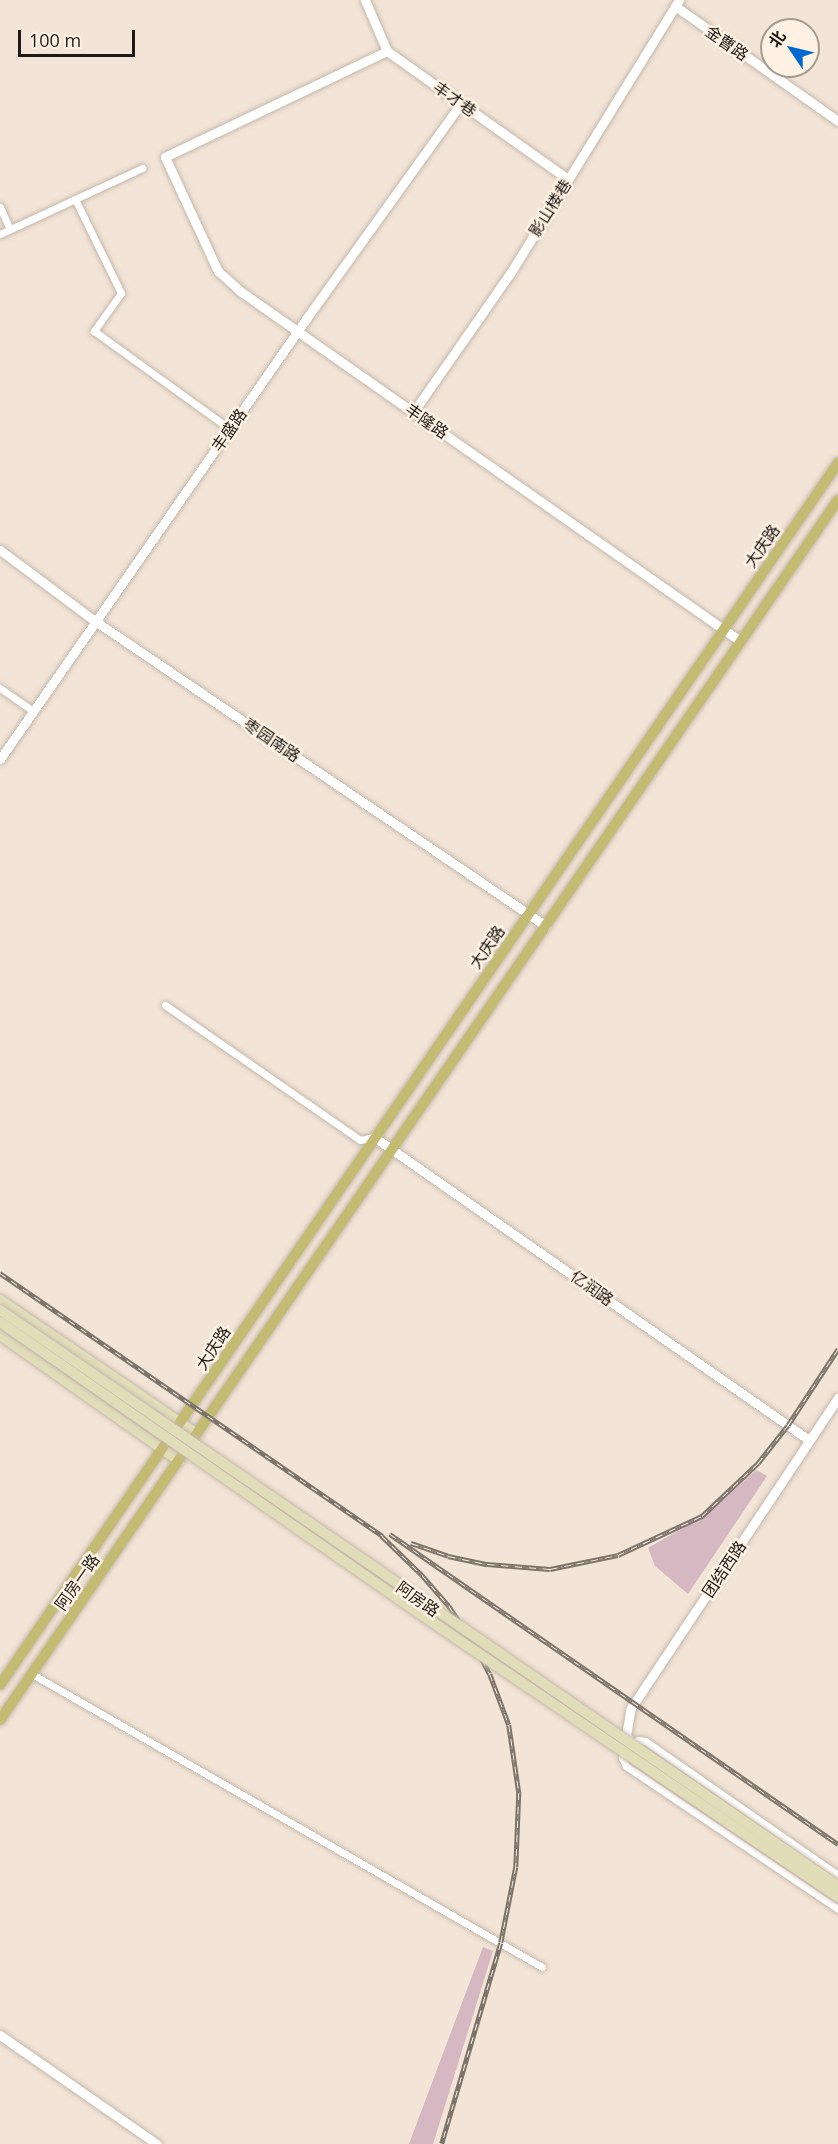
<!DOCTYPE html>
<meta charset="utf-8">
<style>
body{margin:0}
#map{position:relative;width:838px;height:2144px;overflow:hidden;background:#f2e4d6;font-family:"Open Sans","Noto Sans SC",sans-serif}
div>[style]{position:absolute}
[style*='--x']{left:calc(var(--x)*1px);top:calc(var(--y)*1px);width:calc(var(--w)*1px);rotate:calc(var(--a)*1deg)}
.green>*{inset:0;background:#d5b8c1}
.roads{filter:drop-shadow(0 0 2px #c5b8ab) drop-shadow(0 0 2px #c5b8ab)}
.minor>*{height:7px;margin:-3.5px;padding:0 3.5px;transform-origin:3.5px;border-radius:3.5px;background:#fff}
.tertiary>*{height:9px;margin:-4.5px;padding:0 4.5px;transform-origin:4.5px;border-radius:4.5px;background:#fff}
.secondary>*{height:10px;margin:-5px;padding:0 5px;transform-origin:5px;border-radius:5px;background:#e2ddb9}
.primary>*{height:10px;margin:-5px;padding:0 5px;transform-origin:5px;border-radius:5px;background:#c4bb73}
.rail>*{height:4.5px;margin-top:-2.25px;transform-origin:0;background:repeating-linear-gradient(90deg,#fff1e3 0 7px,#7c736a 0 14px);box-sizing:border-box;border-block:2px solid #7c736a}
.bridges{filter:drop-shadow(0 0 2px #c5b8ab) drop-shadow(0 0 2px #c5b8ab)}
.secondary-bridge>*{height:10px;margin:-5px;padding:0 5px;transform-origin:5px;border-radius:5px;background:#e2ddb9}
span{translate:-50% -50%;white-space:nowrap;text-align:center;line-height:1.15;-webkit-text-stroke:5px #fff1e3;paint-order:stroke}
.street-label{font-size:16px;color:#1e1914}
.north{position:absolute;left:760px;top:18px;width:60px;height:60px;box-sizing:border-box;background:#fff1e3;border:2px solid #a59b90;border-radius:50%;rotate:305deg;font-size:16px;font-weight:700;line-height:24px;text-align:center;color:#1e1914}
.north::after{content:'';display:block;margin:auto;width:21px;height:27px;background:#0069d1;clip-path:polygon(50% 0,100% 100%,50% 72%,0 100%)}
.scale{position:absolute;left:18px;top:30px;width:117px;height:27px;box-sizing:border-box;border:3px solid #1e1914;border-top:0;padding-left:8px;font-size:18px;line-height:21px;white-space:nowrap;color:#1e1914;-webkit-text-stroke:4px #fff1e3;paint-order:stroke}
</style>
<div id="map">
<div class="green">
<i style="clip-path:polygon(756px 1470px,767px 1476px,688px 1594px,655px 1566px,648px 1548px,708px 1514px)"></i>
<i style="clip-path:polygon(483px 1947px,493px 1951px,433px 2144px,409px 2144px)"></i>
</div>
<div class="roads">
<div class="minor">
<i style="--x:75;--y:199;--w:105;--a:63.9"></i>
<i style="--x:121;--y:293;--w:47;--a:125.4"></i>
<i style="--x:94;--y:331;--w:168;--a:35.8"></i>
<i style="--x:0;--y:207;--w:24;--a:66"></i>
<i style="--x:0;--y:234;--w:157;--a:-24.9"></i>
<i style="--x:0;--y:688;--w:40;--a:34.9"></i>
<i style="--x:165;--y:1005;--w:237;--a:34.7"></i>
<i style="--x:360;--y:1140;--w:14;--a:-12"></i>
<i style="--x:32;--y:1674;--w:588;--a:29.88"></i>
<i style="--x:838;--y:1875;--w:235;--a:-145.2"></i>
<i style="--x:645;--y:1741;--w:7;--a:-172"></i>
<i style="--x:638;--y:1740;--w:13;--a:148"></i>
<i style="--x:627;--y:1747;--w:12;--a:114"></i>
<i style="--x:622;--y:1758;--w:9;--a:63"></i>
<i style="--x:626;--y:1766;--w:256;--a:34"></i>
</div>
<div class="tertiary">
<i style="--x:365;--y:0;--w:56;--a:66.7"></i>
<i style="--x:387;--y:51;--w:222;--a:35.3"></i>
<i style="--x:675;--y:6;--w:199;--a:35.2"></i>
<i style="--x:387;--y:51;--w:246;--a:154.5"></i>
<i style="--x:165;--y:157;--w:126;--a:65.1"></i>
<i style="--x:218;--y:271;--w:30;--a:42"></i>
<i style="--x:240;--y:291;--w:610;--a:34.99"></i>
<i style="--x:414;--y:411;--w:169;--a:-55.1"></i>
<i style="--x:511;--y:272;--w:320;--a:-58.3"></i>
<i style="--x:0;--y:550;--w:119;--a:36.8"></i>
<i style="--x:95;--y:621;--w:544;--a:34.07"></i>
<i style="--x:0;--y:759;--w:536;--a:-55.18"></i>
<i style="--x:306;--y:319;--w:266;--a:-54.3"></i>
<i style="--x:374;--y:1137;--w:530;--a:34.86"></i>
<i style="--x:632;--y:1744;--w:11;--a:-124"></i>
<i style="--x:626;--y:1735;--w:27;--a:-80"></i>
<i style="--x:631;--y:1708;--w:373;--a:-56.3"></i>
<i style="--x:0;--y:2035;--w:191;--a:34.8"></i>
</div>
<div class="secondary">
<i style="--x:0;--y:1300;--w:238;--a:34.2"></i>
<i style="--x:0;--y:1335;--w:219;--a:35.1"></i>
</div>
<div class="primary">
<i style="--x:0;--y:1685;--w:1482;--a:-55.56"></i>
<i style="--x:0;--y:1720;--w:1480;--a:-55.52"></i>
</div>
</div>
<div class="rail">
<i style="--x:0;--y:1273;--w:464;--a:34.5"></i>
<i style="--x:382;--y:1536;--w:56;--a:44.3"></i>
<i style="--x:422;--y:1575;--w:41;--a:48.9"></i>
<i style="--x:449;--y:1606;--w:49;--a:56.6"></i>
<i style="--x:476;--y:1647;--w:30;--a:63"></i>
<i style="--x:490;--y:1674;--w:54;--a:69.6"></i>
<i style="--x:509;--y:1725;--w:69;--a:81.6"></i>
<i style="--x:519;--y:1793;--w:74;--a:92.3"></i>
<i style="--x:516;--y:1867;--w:77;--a:101.2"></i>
<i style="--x:501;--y:1943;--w:209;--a:106.4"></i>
<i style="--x:390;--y:1534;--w:545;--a:34.68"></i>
<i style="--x:411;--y:1543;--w:39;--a:19"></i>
<i style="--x:448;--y:1556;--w:40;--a:12"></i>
<i style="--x:487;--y:1564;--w:63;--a:4.5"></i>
<i style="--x:550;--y:1569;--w:69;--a:-11.6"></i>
<i style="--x:618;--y:1555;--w:93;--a:-24.9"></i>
<i style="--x:702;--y:1516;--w:77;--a:-43.4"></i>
<i style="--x:758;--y:1463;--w:48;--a:-51.7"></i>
<i style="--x:788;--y:1425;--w:91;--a:-56.7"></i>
</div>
<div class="bridges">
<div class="secondary-bridge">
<i style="--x:0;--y:1310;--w:1017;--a:34.5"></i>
<i style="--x:0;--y:1322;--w:510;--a:34.78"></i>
<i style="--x:419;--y:1613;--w:506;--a:34.13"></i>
</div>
</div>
<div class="street-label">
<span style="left:727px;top:43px;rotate:35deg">金曹路</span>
<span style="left:455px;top:99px;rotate:35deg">丰才巷</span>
<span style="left:550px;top:208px;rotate:-58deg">影山楼巷</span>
<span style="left:427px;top:421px;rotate:35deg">丰隆路</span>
<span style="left:229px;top:430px;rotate:-55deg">丰盛路</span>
<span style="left:762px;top:546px;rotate:-55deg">大庆路</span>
<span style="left:272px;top:740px;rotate:34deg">枣园南路</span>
<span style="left:487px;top:947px;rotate:-55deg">大庆路</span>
<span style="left:592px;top:1288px;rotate:35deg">亿润路</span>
<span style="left:213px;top:1348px;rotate:-56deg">大庆路</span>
<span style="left:724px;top:1569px;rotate:-56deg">团结西路</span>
<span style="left:77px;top:1582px;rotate:-55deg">阿房一路</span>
<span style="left:418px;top:1599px;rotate:35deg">阿房路</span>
</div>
<div class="north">北</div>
<div class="scale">100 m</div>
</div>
